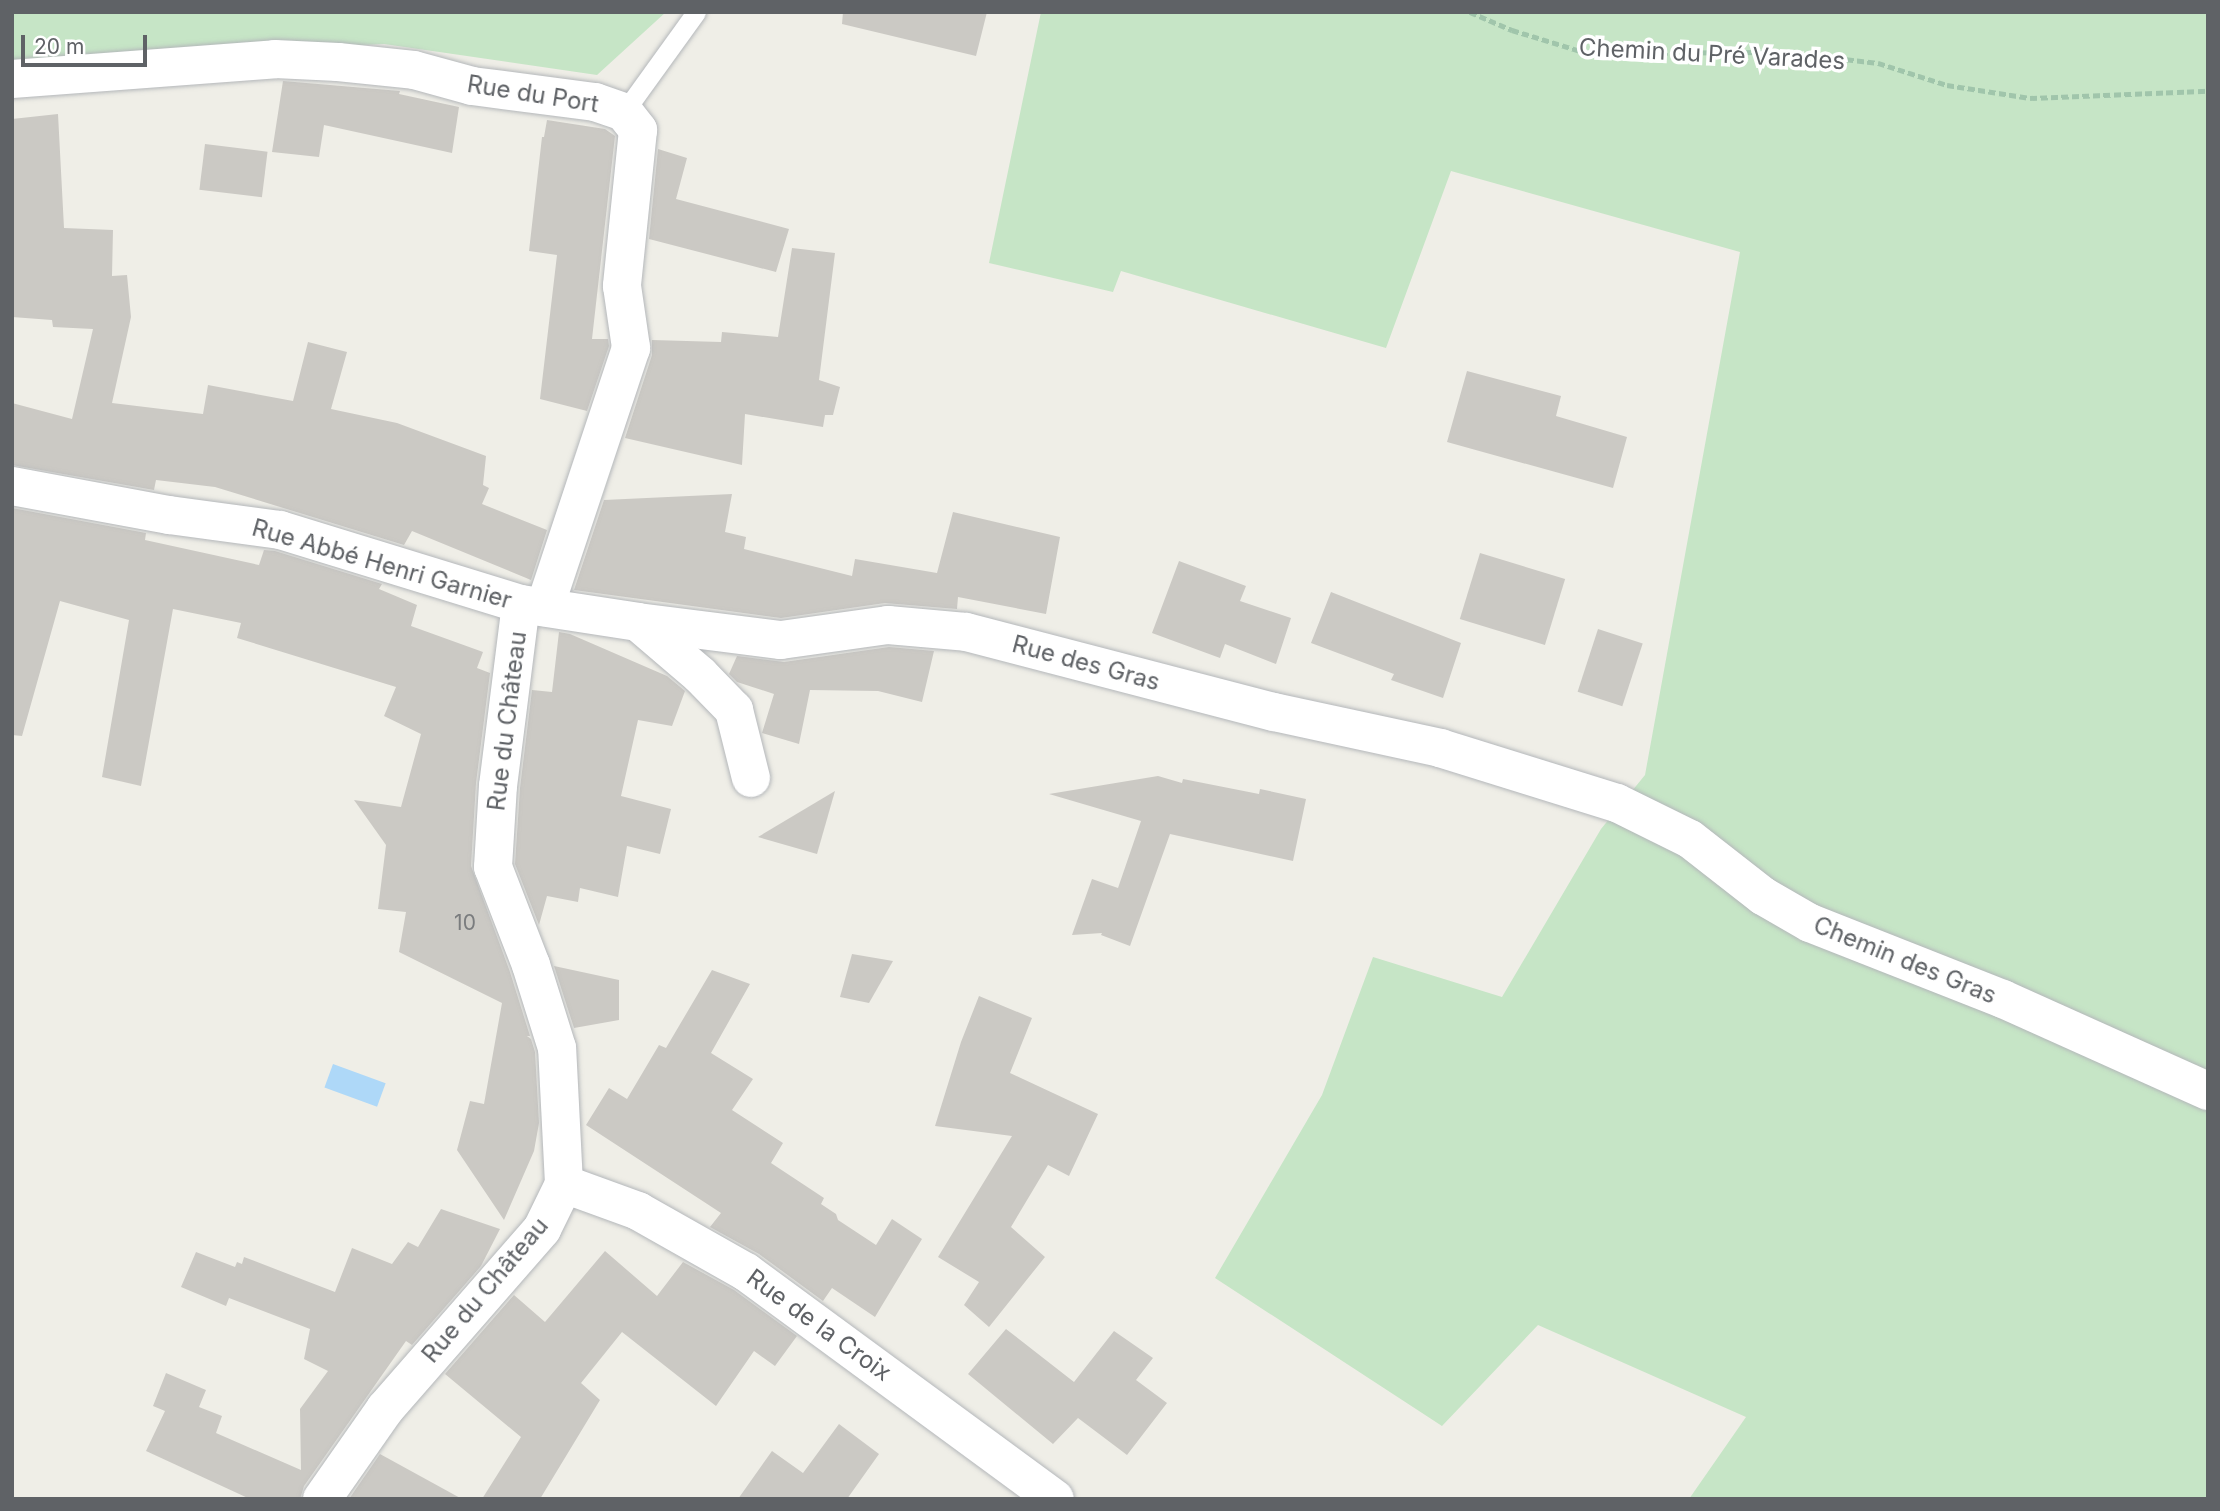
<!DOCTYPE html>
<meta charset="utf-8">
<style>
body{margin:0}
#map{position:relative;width:2220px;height:1511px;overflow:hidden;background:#efeee7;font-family:Inter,sans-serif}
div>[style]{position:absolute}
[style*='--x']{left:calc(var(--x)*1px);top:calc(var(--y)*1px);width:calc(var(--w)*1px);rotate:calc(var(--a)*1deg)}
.green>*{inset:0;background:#c6e5c6}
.water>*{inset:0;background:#aed8f8;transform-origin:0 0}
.building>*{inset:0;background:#cbc9c4;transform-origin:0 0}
.path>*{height:4.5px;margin-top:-2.25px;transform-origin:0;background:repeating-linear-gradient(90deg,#a0c5ab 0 7px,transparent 0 10.5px)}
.roads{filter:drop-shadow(0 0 2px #b4b7ba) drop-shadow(0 0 2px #b4b7ba)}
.lane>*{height:19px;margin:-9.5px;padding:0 9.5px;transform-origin:9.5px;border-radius:9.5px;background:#fff}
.street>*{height:38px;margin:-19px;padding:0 19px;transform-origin:19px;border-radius:19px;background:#fff}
span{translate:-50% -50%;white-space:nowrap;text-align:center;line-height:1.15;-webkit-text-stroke:7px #fff;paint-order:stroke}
.number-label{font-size:21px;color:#7a7c7e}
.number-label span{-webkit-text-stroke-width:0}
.street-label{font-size:24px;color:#5f6266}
.frame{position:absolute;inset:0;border:14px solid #5f6266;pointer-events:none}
.scale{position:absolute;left:21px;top:35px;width:126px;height:32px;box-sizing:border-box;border:4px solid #5f6266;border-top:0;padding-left:9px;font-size:21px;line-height:24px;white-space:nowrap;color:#5f6266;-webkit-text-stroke:5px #fff;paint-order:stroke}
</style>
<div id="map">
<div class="green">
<i style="clip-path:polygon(14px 12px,666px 12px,597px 75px,384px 44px,12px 61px)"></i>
<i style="clip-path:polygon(1041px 12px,2208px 12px,2208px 1499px,1689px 1499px,1746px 1417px,1538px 1325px,1442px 1426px,1215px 1278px,1322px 1095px,1373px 957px,1502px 997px,1601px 829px,1645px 775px,1740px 252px,1451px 171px,1386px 348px,1121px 271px,1113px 292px,989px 263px)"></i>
</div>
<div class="water">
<i style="left:333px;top:1064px;width:56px;height:25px;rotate:20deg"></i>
</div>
<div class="building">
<i style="clip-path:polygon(843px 12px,987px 12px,976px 56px,842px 24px)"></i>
<i style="clip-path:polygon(283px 81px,400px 91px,399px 94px,459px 107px,452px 153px,324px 125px,319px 157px,272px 152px)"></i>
<i style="clip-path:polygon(58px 114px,64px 228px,113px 230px,112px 276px,127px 275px,131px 317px,112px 403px,203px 414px,208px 385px,293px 401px,308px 342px,347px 352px,331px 409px,397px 423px,486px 456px,483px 485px,489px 488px,482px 504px,547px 530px,531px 580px,412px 531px,404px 545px,215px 487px,156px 480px,154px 490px,12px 465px,12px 403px,72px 419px,93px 329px,53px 327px,52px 320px,12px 317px,12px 119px)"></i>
<i style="clip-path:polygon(547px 120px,605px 129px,615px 136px,592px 339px,608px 339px,609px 346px,587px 411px,540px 399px,557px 255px,529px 251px,542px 137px,544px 137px)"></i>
<i style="left:205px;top:144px;width:63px;height:46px;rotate:7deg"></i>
<i style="clip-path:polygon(658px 149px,687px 158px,676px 199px,789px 229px,776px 272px,649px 239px)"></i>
<i style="clip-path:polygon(792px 248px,835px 253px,819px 380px,840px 387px,833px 415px,825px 415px,823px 427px,745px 414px,742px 465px,625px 438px,652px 355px,652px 340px,721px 342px,722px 332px,778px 337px)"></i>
<i style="clip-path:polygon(1467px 371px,1561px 396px,1556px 416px,1627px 437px,1613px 488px,1447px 442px)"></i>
<i style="clip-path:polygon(732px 494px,725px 532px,746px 537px,744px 549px,852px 576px,855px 559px,937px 573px,953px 512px,1060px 537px,1046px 614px,958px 597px,957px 609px,885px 603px,781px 618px,574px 590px,604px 500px)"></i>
<i style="clip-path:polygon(12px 508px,146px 533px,145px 540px,259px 565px,264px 550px,275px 551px,382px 584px,379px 589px,417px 605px,411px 626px,483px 652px,477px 668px,490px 673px,476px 783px,471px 866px,510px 972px,530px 1036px,527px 1036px,531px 1039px,535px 1052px,539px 1123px,534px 1151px,504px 1220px,457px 1150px,470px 1101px,484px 1104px,502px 1003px,399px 952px,406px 912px,378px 909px,386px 845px,354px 800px,401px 807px,421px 734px,384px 716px,396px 687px,237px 638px,241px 623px,173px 609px,141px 786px,102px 777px,129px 620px,60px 601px,22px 736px,12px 735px)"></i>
<i style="left:1480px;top:553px;width:89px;height:69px;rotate:17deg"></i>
<i style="clip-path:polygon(1179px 561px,1246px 586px,1240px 601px,1291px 618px,1276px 664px,1225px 644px,1220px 658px,1152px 633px)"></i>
<i style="clip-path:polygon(1331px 592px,1461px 643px,1443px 698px,1391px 680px,1394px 674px,1311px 643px)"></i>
<i style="left:1598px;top:629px;width:47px;height:66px;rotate:18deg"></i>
<i style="clip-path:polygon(559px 632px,570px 634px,667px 676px,685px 691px,672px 726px,638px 720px,621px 796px,671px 809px,660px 854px,627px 846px,618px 897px,580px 888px,578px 902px,547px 896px,539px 925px,515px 864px,520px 788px,532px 690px,552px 692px)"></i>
<i style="clip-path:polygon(889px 647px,934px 651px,922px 702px,878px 691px,810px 690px,799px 744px,762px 733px,774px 694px,737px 682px,729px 674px,737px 656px,784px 662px)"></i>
<i style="clip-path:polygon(1158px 776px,1182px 783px,1183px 779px,1259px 794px,1260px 789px,1306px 799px,1293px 861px,1170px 834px,1130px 946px,1101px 935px,1102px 933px,1072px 935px,1092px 879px,1118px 888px,1141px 821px,1049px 794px)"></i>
<i style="clip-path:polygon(835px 791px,817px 854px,758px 837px)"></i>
<i style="clip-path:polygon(852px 954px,893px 961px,869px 1003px,840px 997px)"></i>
<i style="clip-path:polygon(554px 966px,619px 980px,619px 1020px,574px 1028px)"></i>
<i style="clip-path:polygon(712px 970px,750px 984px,711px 1053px,753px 1079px,732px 1110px,783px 1143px,771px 1163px,824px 1198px,821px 1204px,836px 1214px,838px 1220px,876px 1245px,892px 1219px,922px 1239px,875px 1317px,832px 1288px,823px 1301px,759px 1254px,710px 1227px,721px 1213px,586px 1125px,609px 1088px,627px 1099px,659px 1045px,666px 1048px)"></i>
<i style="clip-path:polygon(979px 996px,1032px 1018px,1010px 1073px,1098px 1114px,1069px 1176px,1048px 1165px,1011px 1227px,1045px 1257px,989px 1327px,964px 1305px,979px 1282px,938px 1257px,1012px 1136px,935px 1126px,961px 1042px)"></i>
<i style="clip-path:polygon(441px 1209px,500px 1229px,481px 1266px,412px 1345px,406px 1341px,304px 1486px,300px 1499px,250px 1499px,146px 1451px,165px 1411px,153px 1406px,166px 1373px,206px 1390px,199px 1407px,222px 1416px,216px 1433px,301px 1470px,300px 1409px,328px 1371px,304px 1359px,310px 1329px,229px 1298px,226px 1306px,181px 1287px,196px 1252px,235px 1267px,237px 1262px,242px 1264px,244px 1257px,335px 1292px,352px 1248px,392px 1264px,408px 1242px,418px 1247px)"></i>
<i style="clip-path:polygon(605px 1251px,657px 1296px,683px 1262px,734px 1290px,797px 1336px,775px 1366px,754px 1351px,716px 1406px,622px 1332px,581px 1383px,600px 1400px,540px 1499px,482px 1499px,521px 1437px,445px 1374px,514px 1295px,545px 1322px)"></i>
<i style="clip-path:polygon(1006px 1329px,1074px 1382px,1114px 1331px,1153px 1358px,1136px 1380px,1167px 1403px,1127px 1455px,1078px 1418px,1053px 1444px,968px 1374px)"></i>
<i style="clip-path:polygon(839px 1424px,879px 1454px,847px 1499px,738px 1499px,772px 1451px,803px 1473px)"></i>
<i style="clip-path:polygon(380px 1454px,462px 1499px,349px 1499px)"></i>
</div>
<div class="path">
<i style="--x:1470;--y:12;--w:46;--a:23.2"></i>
<i style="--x:1512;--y:30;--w:78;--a:17"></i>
<i style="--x:1587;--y:53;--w:197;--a:-0.3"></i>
<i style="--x:1784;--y:52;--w:95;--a:6.7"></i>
<i style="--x:1878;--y:63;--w:72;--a:17.7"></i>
<i style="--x:1947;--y:85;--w:84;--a:8.9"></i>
<i style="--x:2030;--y:98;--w:178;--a:-2.3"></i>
</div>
<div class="roads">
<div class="lane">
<i style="--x:624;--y:112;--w:123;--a:-54.2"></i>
</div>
<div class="street">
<i style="--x:12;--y:79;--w:264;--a:-4.3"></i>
<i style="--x:275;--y:59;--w:63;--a:2.7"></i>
<i style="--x:338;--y:62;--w:76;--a:6"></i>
<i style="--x:414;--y:70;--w:60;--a:15.4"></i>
<i style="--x:472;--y:86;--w:124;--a:7.4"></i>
<i style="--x:595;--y:102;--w:31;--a:19"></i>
<i style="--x:624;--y:112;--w:23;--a:52"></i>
<i style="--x:638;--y:130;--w:157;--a:95.9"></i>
<i style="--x:622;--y:286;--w:63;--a:81.7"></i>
<i style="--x:631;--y:348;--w:273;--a:108.4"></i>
<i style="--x:12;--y:486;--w:160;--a:10.5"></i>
<i style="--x:169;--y:515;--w:112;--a:7.7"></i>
<i style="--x:280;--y:530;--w:252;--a:17.1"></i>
<i style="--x:521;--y:604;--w:118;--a:8.7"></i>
<i style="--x:638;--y:622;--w:144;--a:7.2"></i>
<i style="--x:781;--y:640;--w:108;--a:-8"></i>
<i style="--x:888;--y:625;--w:78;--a:5.1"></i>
<i style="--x:966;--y:632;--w:318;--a:14.6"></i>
<i style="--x:1274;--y:712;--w:170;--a:12.2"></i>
<i style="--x:1440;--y:748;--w:185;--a:17.3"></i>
<i style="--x:1617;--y:803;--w:81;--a:26.3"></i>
<i style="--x:1690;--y:839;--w:93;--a:38"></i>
<i style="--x:1763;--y:896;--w:54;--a:29.9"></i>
<i style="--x:1810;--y:923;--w:207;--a:21.5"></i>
<i style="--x:2003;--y:999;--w:225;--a:24.2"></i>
<i style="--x:638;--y:622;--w:82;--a:40.5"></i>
<i style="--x:700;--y:675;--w:49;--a:45.8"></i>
<i style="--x:734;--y:710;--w:70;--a:76"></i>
<i style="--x:564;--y:1184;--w:79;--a:20"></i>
<i style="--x:638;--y:1211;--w:124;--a:29.5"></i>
<i style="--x:746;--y:1272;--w:383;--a:36.3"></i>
<i style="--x:322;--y:1499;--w:110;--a:-55"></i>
<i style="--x:385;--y:1409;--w:239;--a:-48.9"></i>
<i style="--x:542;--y:1229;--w:50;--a:-63.9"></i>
<i style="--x:564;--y:1184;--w:136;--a:-92.9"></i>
<i style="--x:557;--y:1048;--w:87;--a:-107.4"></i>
<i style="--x:531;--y:965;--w:105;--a:-111.2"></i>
<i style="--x:493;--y:867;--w:81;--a:-86.5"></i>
<i style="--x:498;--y:786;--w:183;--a:-82.8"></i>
</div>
</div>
<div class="number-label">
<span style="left:465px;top:923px">10</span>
</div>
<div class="street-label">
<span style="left:1712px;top:54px;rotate:3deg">Chemin du Pré Varades</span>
<span style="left:533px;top:94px;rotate:9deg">Rue du Port</span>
<span style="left:382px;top:564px;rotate:16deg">Rue Abbé Henri Garnier</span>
<span style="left:1086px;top:663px;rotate:15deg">Rue des Gras</span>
<span style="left:507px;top:721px;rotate:-83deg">Rue du Château</span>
<span style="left:1905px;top:960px;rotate:22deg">Chemin des Gras</span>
<span style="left:485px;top:1290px;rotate:-50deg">Rue du Château</span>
<span style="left:819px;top:1325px;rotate:36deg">Rue de la Croix</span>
</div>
<div class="frame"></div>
<div class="scale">20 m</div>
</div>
